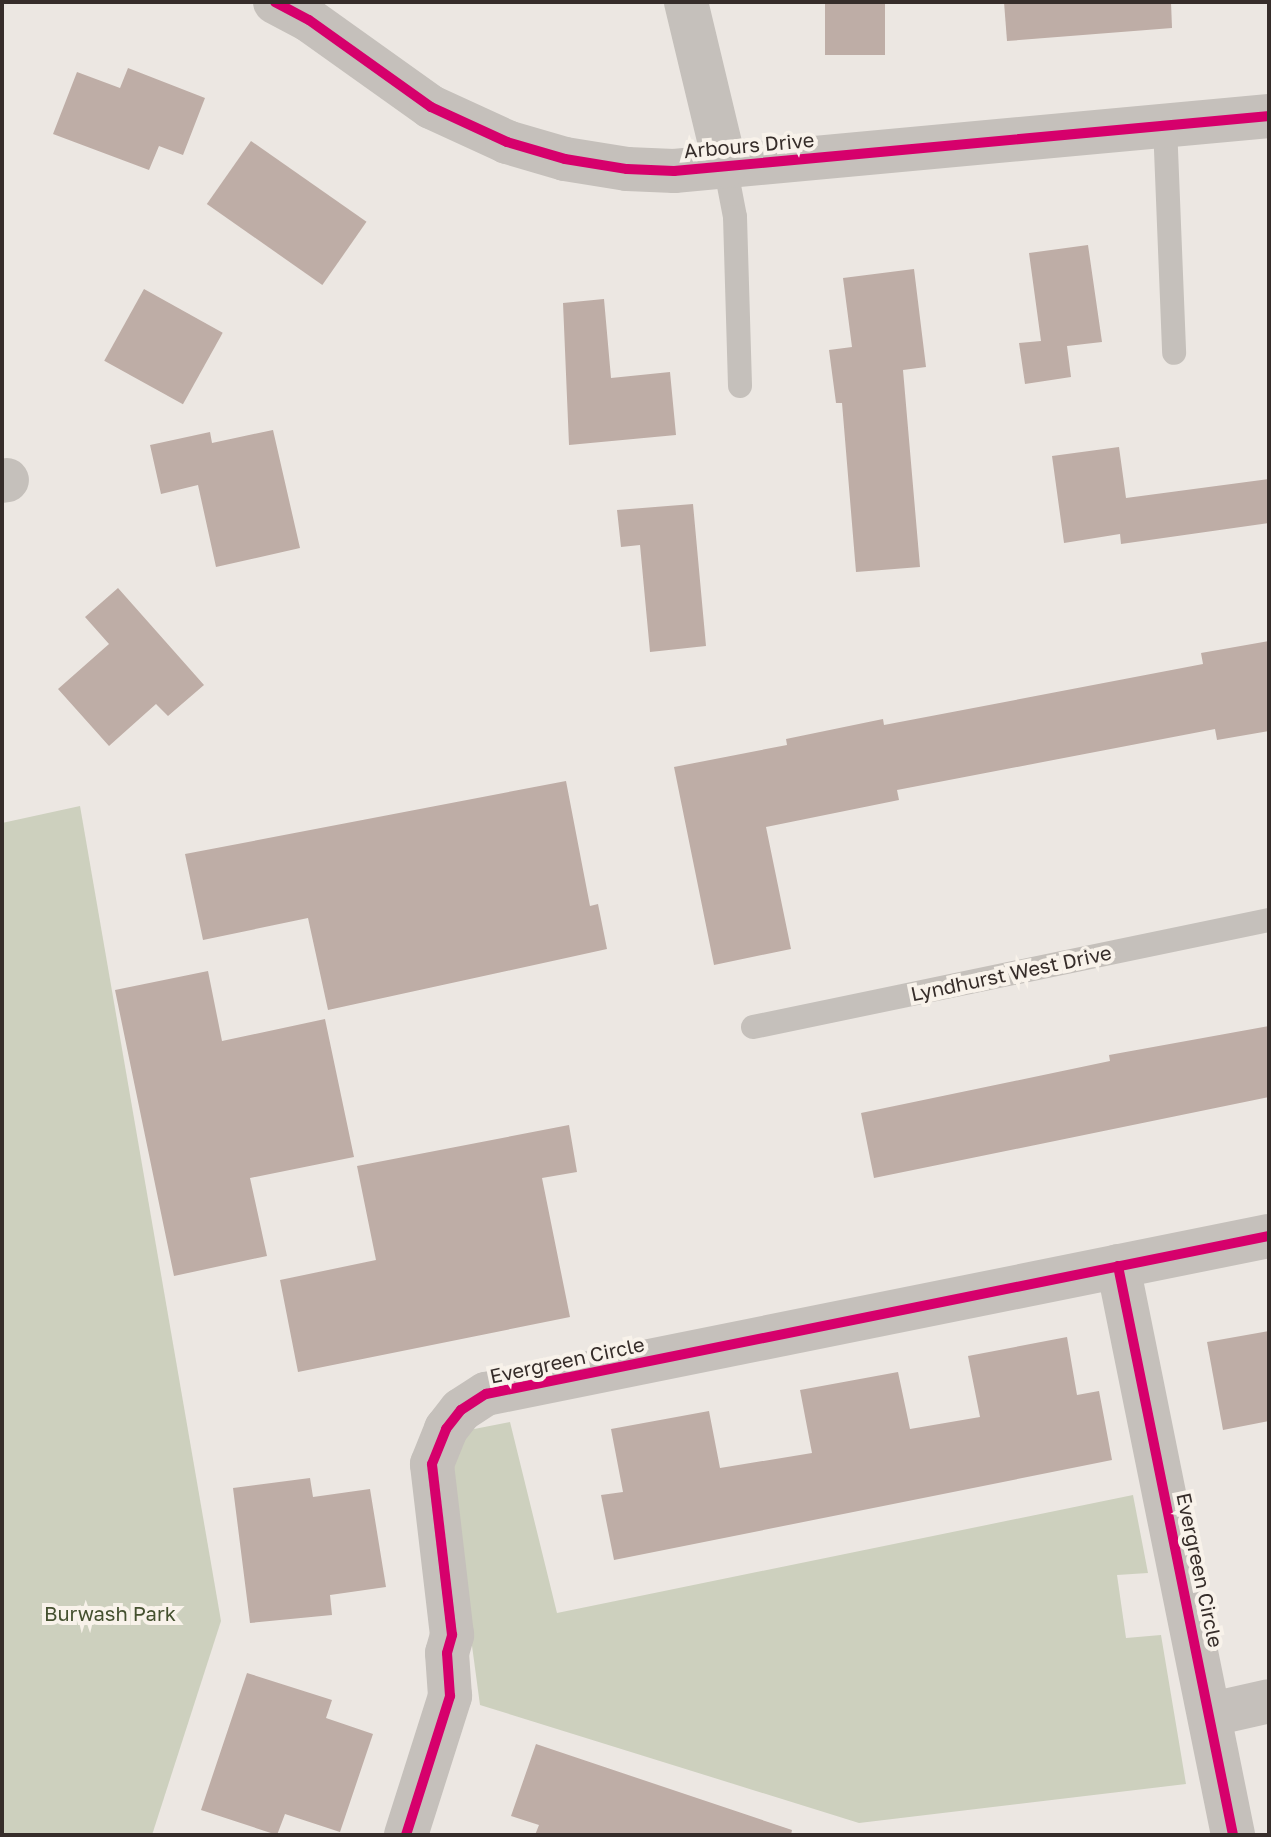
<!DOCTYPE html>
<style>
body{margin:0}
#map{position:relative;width:1271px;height:1837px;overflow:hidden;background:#ece7e2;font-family:"Golos Text",sans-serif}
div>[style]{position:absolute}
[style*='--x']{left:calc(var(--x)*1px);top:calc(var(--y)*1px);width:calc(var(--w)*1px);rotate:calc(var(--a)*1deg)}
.green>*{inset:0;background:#cdd0be}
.building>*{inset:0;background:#beada6;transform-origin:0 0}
.service>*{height:24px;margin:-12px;padding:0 12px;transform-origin:12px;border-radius:12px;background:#c5c0bb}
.minor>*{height:44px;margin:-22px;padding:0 22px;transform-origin:22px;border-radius:22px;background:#c5c0bb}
.cycleway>*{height:10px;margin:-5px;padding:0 5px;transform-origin:5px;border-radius:5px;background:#d6006c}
span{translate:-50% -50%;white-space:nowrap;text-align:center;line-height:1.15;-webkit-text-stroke:8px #f8f2ea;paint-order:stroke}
.street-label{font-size:20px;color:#362d2a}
.park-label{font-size:20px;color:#455130}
.frame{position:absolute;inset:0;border:4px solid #362d2a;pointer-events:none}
</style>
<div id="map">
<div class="green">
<i style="clip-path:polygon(80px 806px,221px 1621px,152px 1835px,2px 1835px,2px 823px)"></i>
<i style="clip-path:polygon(510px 1422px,557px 1613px,1133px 1495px,1148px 1573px,1117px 1575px,1126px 1638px,1161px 1635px,1186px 1784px,859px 1823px,480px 1705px,448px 1468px,464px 1431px)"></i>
</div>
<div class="building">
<i style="left:825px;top:2px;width:60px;height:53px"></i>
<i style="clip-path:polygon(1004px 2px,1171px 2px,1172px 28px,1007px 41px)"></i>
<i style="clip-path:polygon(128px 68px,205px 98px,183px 155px,159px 146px,149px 170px,53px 134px,77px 72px,120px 88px)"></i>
<i style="left:251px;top:141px;width:141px;height:77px;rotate:35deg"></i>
<i style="clip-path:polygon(1088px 245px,1102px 342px,1067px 346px,1071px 377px,1025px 384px,1019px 343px,1041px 341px,1029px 253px)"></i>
<i style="clip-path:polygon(914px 269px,926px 367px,903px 370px,920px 567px,856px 572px,842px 403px,836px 403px,829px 350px,852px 347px,843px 278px)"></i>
<i style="left:144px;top:289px;width:90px;height:82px;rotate:29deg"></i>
<i style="clip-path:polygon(604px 299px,611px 378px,670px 372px,676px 435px,569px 445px,563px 303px)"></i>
<i style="clip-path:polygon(273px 430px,300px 548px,216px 567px,198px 485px,161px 494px,150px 445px,210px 432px,212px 443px)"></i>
<i style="clip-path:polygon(1119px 447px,1126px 498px,1269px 479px,1269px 523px,1121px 544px,1120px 534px,1064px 543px,1052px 456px)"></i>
<i style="clip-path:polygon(693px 504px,706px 646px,650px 652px,640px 545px,621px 547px,617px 510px)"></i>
<i style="clip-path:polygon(118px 588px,204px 685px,168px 716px,156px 704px,109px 746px,58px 689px,109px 644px,85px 617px)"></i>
<i style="clip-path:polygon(1269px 641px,1269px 731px,1217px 740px,1215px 729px,897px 790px,899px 800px,766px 827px,791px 949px,714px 965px,674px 767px,787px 745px,786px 739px,883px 719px,884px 725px,1203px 664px,1201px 653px)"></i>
<i style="clip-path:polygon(566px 781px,590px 906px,598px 904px,607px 949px,328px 1010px,308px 918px,203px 940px,185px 854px)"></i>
<i style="clip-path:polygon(208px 971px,222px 1041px,325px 1019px,354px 1157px,250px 1178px,267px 1256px,174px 1276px,115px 990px)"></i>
<i style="clip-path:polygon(1269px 1026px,1269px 1097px,874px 1178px,861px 1113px,1110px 1061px,1109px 1055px)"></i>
<i style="clip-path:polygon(569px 1125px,577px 1172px,542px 1178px,570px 1317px,298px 1372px,280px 1280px,376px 1260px,357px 1166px)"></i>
<i style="clip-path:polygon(1269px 1331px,1269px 1421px,1223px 1430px,1207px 1342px)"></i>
<i style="clip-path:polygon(1067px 1337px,1077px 1395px,1099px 1391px,1112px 1460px,614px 1560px,601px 1495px,623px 1492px,611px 1429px,709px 1411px,720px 1468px,812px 1453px,800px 1390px,898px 1372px,910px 1429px,980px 1417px,968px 1356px)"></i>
<i style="clip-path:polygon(310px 1478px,313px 1497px,370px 1489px,386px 1587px,330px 1595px,332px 1615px,250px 1623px,233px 1488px)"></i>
<i style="clip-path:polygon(247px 1673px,332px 1700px,326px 1718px,373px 1734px,340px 1832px,285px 1814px,277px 1835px,201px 1810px)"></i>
<i style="clip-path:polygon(536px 1744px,792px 1830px,791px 1835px,535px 1835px,539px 1825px,511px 1816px)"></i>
</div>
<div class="service">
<i style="--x:1165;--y:125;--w:228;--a:87.7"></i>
<i style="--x:725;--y:165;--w:53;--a:79.1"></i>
<i style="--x:735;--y:217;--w:169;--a:88.3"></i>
<i style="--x:753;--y:1027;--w:527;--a:-11.72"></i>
</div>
<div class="minor">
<i style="--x:275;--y:2;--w:38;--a:28"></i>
<i style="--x:309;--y:20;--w:150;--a:35.5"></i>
<i style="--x:431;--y:107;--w:84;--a:24.7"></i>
<i style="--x:507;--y:142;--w:60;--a:16.3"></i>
<i style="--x:565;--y:159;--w:63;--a:9.2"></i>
<i style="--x:627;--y:169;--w:47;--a:2.4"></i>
<i style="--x:674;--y:171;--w:598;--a:-5.28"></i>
<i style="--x:686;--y:2;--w:168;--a:76.5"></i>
<i style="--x:2;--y:481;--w:5;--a:-11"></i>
<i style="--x:1118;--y:1266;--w:581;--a:78.57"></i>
<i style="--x:1212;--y:1714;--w:58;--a:-12.8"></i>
<i style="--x:406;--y:1835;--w:146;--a:-72.4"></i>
<i style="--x:450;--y:1696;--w:43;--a:-94"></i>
<i style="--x:447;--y:1653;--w:19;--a:-74"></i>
<i style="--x:452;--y:1635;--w:172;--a:-96.7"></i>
<i style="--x:432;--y:1464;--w:38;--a:-68"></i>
<i style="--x:446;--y:1429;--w:24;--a:-52"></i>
<i style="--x:461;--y:1410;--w:30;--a:-33"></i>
<i style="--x:486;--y:1394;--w:799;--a:-11.41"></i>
</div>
<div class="cycleway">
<i style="--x:275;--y:2;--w:38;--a:28"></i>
<i style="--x:309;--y:20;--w:150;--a:35.5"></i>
<i style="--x:431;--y:107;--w:84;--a:24.7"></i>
<i style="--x:507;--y:142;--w:60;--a:16.3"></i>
<i style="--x:565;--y:159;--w:63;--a:9.2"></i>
<i style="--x:627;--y:169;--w:47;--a:2.4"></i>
<i style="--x:674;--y:171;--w:598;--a:-5.28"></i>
<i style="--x:1118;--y:1266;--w:581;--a:78.57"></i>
<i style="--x:406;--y:1835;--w:146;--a:-72.4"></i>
<i style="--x:450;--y:1696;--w:43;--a:-94"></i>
<i style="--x:447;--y:1653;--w:19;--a:-74"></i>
<i style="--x:452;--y:1635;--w:172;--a:-96.7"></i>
<i style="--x:432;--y:1464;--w:38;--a:-68"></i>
<i style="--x:446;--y:1429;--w:24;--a:-52"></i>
<i style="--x:461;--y:1410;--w:30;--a:-33"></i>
<i style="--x:486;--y:1394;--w:799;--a:-11.41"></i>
</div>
<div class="street-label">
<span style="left:749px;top:145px;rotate:-5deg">Arbours Drive</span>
<span style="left:1011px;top:973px;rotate:-12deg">Lyndhurst West Drive</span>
<span style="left:567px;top:1360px;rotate:-12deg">Evergreen Circle</span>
<span style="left:1200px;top:1570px;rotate:78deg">Evergreen Circle</span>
</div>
<div class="park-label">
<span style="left:110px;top:1613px">Burwash Park</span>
</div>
<div class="frame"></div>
</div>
